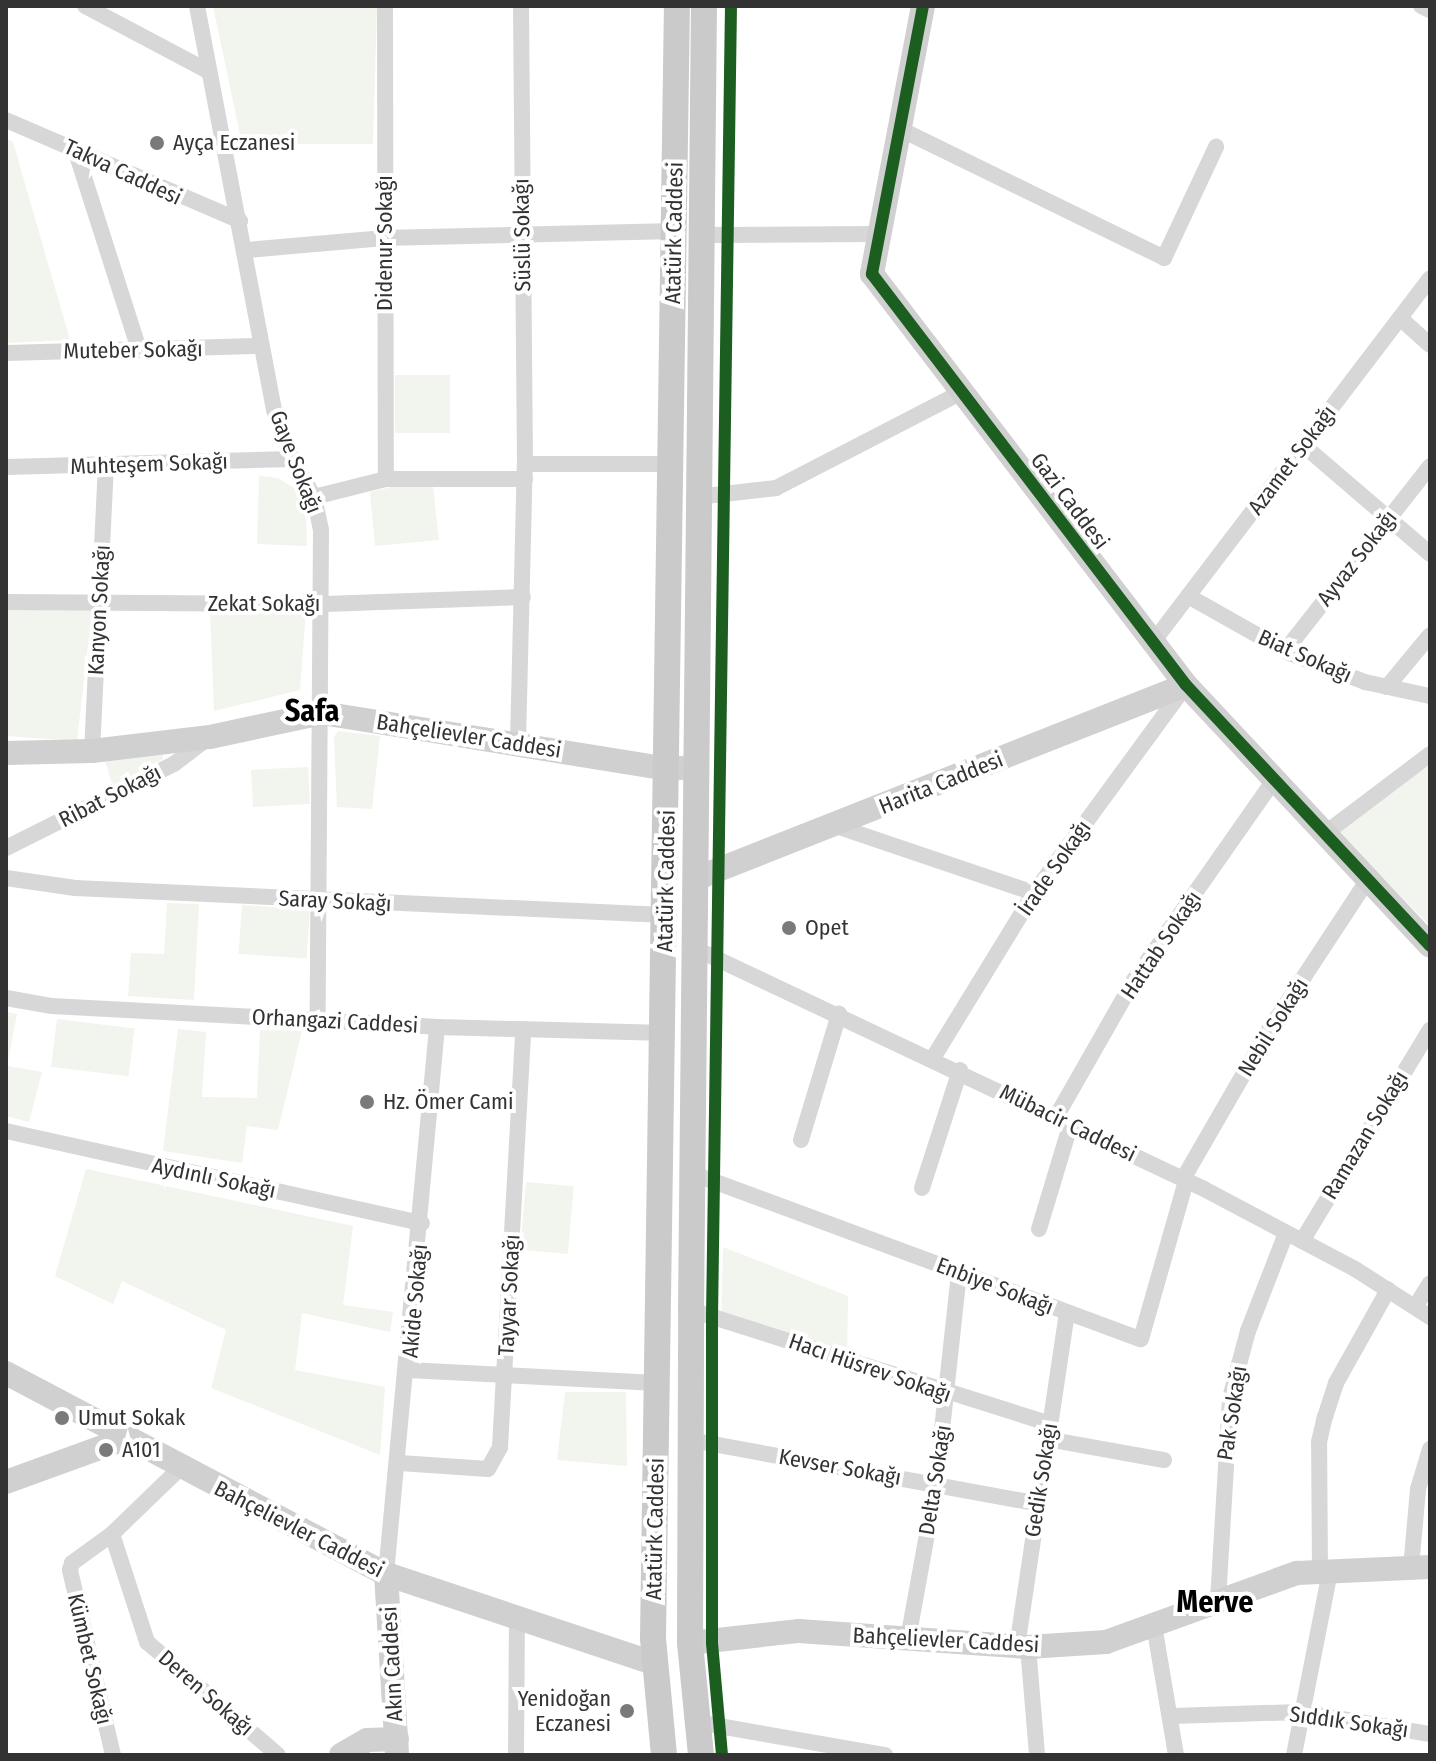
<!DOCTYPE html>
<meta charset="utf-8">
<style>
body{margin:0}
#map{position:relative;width:1436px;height:1761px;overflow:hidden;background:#fff;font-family:"Fira Sans Condensed",sans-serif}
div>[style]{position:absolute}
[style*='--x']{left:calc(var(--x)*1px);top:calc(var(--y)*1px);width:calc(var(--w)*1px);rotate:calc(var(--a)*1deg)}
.green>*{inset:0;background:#f1f5ed;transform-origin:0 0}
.street>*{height:16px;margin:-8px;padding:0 8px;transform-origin:8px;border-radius:8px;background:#d7d7d7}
.secondary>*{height:24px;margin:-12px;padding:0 12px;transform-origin:12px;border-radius:12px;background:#d0d0d0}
.primary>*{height:26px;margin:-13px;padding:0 13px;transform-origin:13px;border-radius:13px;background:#cacaca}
.cycleway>*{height:12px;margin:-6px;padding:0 6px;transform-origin:6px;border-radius:6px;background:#1b5e20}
.dots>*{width:22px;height:22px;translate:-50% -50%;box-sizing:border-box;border:4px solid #fff;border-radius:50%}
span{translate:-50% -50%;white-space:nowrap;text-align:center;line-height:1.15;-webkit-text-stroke:8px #fff;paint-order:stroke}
.poi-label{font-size:22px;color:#333}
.left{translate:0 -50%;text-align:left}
.right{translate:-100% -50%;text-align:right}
.street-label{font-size:22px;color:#333}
.district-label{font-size:30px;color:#000;font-weight:700}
.frame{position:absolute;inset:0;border:8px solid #333;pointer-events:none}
</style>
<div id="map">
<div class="green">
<i style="clip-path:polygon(213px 6px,377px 6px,373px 144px,242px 144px)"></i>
<i style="clip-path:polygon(6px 138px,13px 142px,70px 340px,6px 343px)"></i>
<i style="left:395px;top:375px;width:55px;height:58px"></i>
<i style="clip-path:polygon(259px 476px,278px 478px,294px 488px,306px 518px,307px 546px,257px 544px)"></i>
<i style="clip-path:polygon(401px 485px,433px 486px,439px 540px,375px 546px,370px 492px)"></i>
<i style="clip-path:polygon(6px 609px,92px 609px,77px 741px,6px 736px)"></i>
<i style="clip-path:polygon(210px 610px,306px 610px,300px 690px,214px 711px)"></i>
<i style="clip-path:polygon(338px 731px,380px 736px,372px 809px,337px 807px,334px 737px)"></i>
<i style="clip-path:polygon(163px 754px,163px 759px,113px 786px,104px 758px)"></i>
<i style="clip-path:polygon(1430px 762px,1430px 922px,1428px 924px,1337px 831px)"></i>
<i style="left:308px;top:767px;width:37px;height:57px;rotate:87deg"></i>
<i style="clip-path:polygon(167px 903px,199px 904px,194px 1000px,128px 996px,131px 953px,164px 954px)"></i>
<i style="left:242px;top:905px;width:68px;height:49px;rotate:4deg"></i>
<i style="clip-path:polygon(6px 1012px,17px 1014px,7px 1066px,42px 1072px,29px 1122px,6px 1116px)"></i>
<i style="left:57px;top:1019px;width:78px;height:48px;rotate:7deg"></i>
<i style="clip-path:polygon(178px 1029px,206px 1032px,202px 1097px,257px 1098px,260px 1030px,302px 1031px,278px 1130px,247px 1126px,242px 1163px,163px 1151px)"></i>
<i style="clip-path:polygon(86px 1169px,353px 1226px,343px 1305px,393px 1312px,390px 1332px,302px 1313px,295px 1370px,385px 1387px,380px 1455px,211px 1388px,226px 1330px,122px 1281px,113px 1304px,55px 1276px)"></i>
<i style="left:526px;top:1182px;width:48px;height:68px;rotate:5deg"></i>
<i style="clip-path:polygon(723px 1247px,848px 1296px,847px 1355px,721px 1325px)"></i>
<i style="clip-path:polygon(565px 1392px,626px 1392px,627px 1466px,557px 1460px)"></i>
</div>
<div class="street">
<i style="--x:85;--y:6;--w:139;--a:27.9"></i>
<i style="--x:197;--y:6;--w:411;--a:79.2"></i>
<i style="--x:274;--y:410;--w:52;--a:69.8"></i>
<i style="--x:292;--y:459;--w:44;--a:59.9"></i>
<i style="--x:314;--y:497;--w:34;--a:78"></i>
<i style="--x:321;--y:530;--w:490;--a:90.4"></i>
<i style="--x:385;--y:6;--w:473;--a:89.9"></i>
<i style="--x:1421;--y:6;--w:10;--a:24"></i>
<i style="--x:6;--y:120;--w:255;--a:23.3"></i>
<i style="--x:900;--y:129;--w:294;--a:26"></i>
<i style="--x:1164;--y:258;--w:123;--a:-64.9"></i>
<i style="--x:75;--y:149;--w:211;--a:72.3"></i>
<i style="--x:699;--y:235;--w:177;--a:-0.3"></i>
<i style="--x:247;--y:250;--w:138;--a:-5"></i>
<i style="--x:384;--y:238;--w:290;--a:-1.4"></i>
<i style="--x:1400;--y:318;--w:40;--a:42"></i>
<i style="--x:6;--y:353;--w:255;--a:-1.6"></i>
<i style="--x:1303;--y:445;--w:167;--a:40.6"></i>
<i style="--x:525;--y:464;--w:147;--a:0"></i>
<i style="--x:6;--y:467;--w:286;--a:-1.6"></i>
<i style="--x:314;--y:497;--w:74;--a:-14"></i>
<i style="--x:386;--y:479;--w:139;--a:0"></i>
<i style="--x:697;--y:497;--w:80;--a:-6.5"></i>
<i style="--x:776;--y:488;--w:209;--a:-27.3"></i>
<i style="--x:1188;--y:596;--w:116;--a:29.4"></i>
<i style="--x:1289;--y:653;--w:81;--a:20.9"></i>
<i style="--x:1365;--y:682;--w:66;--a:12.2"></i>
<i style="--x:6;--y:602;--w:318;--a:0.4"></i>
<i style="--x:324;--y:604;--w:199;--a:-2"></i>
<i style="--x:1153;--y:642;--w:457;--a:-52.7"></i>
<i style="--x:1285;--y:651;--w:235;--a:-51.9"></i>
<i style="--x:1387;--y:687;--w:67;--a:-50.4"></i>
<i style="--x:518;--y:742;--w:278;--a:-88.6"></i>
<i style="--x:525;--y:464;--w:458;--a:-90.5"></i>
<i style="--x:92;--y:751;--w:283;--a:-87.2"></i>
<i style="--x:836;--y:826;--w:209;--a:18.7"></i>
<i style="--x:1327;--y:832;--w:129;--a:-37.1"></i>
<i style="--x:6;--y:848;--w:188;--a:-26.6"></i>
<i style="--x:174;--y:764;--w:43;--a:-37.4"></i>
<i style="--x:6;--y:878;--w:70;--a:8.2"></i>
<i style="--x:75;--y:888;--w:590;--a:2.62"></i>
<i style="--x:696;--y:949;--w:562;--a:25.29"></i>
<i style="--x:1204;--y:1189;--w:171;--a:27.9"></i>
<i style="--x:1355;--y:1269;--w:89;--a:32.6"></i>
<i style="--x:6;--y:998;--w:47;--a:9.9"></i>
<i style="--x:52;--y:1006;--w:386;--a:3.1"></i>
<i style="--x:437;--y:1027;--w:229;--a:1.5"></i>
<i style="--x:933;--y:1058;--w:193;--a:-58.5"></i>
<i style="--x:1034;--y:893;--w:255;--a:-53.8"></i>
<i style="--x:1056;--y:1117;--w:158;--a:-60.3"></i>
<i style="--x:1134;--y:980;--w:246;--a:-55"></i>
<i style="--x:6;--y:1131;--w:426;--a:12.5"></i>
<i style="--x:801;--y:1140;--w:132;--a:-73.2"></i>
<i style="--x:694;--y:1174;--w:476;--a:20.3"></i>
<i style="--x:1141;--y:1339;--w:164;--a:-74.1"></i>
<i style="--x:1183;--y:1179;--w:172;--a:-60"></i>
<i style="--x:1269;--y:1030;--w:182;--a:-56.7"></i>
<i style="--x:922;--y:1188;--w:124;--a:-72.1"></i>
<i style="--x:1039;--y:1229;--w:108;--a:-73.2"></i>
<i style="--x:1302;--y:1241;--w:247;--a:-58.8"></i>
<i style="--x:1415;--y:1307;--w:28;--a:-58"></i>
<i style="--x:691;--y:1310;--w:377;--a:17.6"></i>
<i style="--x:408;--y:1370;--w:249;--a:3"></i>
<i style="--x:1047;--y:1439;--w:119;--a:10.2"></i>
<i style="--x:691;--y:1440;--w:350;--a:10.4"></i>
<i style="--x:400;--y:1463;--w:88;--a:3.9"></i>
<i style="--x:488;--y:1469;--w:25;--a:-61"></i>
<i style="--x:500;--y:1447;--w:418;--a:-86.8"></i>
<i style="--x:112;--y:1534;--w:114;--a:72"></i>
<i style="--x:147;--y:1642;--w:173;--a:40.8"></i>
<i style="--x:1411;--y:1568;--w:79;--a:-84.9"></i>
<i style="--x:1418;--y:1489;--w:42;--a:-73.3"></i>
<i style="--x:1320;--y:1572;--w:130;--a:-90.4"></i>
<i style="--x:1319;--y:1442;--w:26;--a:-77"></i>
<i style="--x:1325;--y:1417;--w:36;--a:-72"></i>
<i style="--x:1336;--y:1383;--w:107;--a:-60.8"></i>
<i style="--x:386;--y:1574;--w:549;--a:-84.67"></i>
<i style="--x:1218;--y:1601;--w:203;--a:-86.6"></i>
<i style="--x:1230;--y:1398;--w:69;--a:-75"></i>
<i style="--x:1248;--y:1331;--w:105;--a:-68.8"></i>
<i style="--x:1154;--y:1625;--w:132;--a:80.4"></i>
<i style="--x:908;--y:1639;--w:157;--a:-79.7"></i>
<i style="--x:936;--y:1485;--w:214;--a:-83.8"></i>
<i style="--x:1017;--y:1647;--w:338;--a:-81.5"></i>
<i style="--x:1028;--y:1647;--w:108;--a:85.2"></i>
<i style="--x:1172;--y:1716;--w:129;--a:-1.8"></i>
<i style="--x:1301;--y:1712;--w:131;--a:9.7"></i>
<i style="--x:696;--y:1722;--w:192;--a:9.9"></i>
<i style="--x:113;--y:1755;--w:190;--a:-103.1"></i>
<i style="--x:70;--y:1570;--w:7;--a:-74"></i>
<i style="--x:72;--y:1563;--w:49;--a:-35.9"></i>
<i style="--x:112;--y:1534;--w:95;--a:-44.1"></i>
<i style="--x:516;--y:1755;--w:138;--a:-89.6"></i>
<i style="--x:1294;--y:1755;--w:187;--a:-78.9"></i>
</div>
<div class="secondary">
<i style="--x:923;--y:6;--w:273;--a:100.8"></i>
<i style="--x:872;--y:274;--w:517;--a:52.62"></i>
<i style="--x:1186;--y:685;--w:357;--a:46.9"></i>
<i style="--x:6;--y:753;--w:86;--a:-1.3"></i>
<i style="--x:92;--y:751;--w:119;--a:-6.8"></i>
<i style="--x:210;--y:737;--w:115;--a:-12.1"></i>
<i style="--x:322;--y:713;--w:350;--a:9.2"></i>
<i style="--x:667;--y:769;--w:28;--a:-4"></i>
<i style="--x:695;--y:879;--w:528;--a:-21.56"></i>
<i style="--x:6;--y:1373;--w:430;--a:27.9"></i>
<i style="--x:386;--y:1574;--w:282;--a:18.4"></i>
<i style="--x:6;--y:1482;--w:126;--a:-20"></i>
<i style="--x:386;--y:1574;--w:181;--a:86.5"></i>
<i style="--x:690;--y:1643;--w:110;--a:-6.3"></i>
<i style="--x:799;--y:1631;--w:230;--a:4"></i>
<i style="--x:1028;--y:1647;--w:78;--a:-3.7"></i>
<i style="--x:1106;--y:1642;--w:203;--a:-19.9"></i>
<i style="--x:1297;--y:1573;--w:133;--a:-2.6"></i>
<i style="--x:341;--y:1755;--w:30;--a:-30"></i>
<i style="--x:367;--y:1740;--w:30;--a:-2"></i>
</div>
<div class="primary">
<i style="--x:664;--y:1755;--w:118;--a:-95.4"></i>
<i style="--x:653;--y:1638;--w:1632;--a:-89.16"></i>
<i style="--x:701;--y:1755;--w:113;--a:-95.6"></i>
<i style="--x:690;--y:1643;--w:333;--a:-89.8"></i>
<i style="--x:691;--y:1310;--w:1304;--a:-89.43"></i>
</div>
<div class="cycleway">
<i style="--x:923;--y:6;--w:273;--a:100.8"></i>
<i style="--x:872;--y:274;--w:517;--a:52.62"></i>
<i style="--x:1186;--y:685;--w:357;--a:46.9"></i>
<i style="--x:722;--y:1755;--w:112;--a:-95.1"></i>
<i style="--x:712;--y:1643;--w:326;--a:-90"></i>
<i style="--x:712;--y:1317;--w:1311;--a:-89.17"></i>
</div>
<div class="dots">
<i style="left:157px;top:143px;background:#7a7a7a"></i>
<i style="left:789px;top:928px;background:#7a7a7a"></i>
<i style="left:367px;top:1102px;background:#7a7a7a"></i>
<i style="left:62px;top:1418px;background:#7a7a7a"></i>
<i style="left:106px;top:1450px;background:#7a7a7a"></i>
<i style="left:627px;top:1711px;background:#7a7a7a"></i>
</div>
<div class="poi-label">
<span class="left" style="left:173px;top:143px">Ayça Eczanesi</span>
<span class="left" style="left:805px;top:928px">Opet</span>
<span class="left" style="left:383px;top:1102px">Hz. Ömer Cami</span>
<span class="left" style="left:78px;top:1418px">Umut Sokak</span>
<span class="left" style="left:122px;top:1450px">A101</span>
<span class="right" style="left:611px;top:1711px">Yenidoğan<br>Eczanesi</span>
</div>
<div class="street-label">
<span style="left:123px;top:172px;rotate:25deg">Takva Caddesi</span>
<span style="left:674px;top:233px;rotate:-89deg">Atatürk Caddesi</span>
<span style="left:522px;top:235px;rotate:-91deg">Süslü Sokağı</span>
<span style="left:385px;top:243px;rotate:-90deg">Didenur Sokağı</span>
<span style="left:133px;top:350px;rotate:-1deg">Muteber Sokağı</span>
<span style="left:1292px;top:460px;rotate:-53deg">Azamet Sokağı</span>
<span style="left:296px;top:462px;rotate:69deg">Gaye Sokağı</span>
<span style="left:149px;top:464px;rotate:-2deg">Muhteşem Sokağı</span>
<span style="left:1070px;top:501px;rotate:53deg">Gazi Caddesi</span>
<span style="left:1357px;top:558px;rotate:-52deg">Ayvaz Sokağı</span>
<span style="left:264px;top:604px">Zekat Sokağı</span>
<span style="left:99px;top:610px;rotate:-87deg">Kanyon Sokağı</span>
<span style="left:1305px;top:656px;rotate:24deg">Biat Sokağı</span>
<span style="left:469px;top:736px;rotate:9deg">Bahçelievler Caddesi</span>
<span style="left:941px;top:783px;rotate:-22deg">Harita Caddesi</span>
<span style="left:110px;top:796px;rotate:-27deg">Ribat Sokağı</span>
<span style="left:1054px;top:868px;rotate:-55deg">İrade Sokağı</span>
<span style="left:666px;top:881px;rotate:-89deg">Atatürk Caddesi</span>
<span style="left:335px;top:901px;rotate:3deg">Saray Sokağı</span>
<span style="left:1161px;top:945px;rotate:-56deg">Hattab Sokağı</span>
<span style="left:335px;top:1021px;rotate:3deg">Orhangazi Caddesi</span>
<span style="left:1273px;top:1027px;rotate:-58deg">Nebil Sokağı</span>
<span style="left:1068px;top:1123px;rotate:26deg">Mübacir Caddesi</span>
<span style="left:1365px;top:1135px;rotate:-59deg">Ramazan Sokağı</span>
<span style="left:214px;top:1178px;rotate:12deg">Aydınlı Sokağı</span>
<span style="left:995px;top:1286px;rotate:21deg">Enbiye Sokağı</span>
<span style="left:509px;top:1295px;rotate:-87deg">Tayyar Sokağı</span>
<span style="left:415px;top:1301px;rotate:-85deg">Akide Sokağı</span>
<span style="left:870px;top:1368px;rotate:19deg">Hacı Hüsrev Sokağı</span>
<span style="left:1232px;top:1413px;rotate:-81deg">Pak Sokağı</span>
<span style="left:840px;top:1467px;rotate:10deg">Kevser Sokağı</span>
<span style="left:935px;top:1480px;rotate:-81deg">Delta Sokağı</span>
<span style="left:1041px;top:1480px;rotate:-81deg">Gedik Sokağı</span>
<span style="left:299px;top:1529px;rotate:27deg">Bahçelievler Caddesi</span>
<span style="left:655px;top:1529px;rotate:-89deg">Atatürk Caddesi</span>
<span style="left:946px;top:1640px;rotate:3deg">Bahçelievler Caddesi</span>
<span style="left:90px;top:1659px;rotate:77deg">Kümbet Sokağı</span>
<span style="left:392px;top:1664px;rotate:-93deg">Akın Caddesi</span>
<span style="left:206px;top:1693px;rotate:41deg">Deren Sokağı</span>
<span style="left:1349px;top:1722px;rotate:8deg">Sıddık Sokağı</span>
</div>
<div class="district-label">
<span style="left:312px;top:711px">Safa</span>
<span style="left:1215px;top:1602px">Merve</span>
</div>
<div class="frame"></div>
</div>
